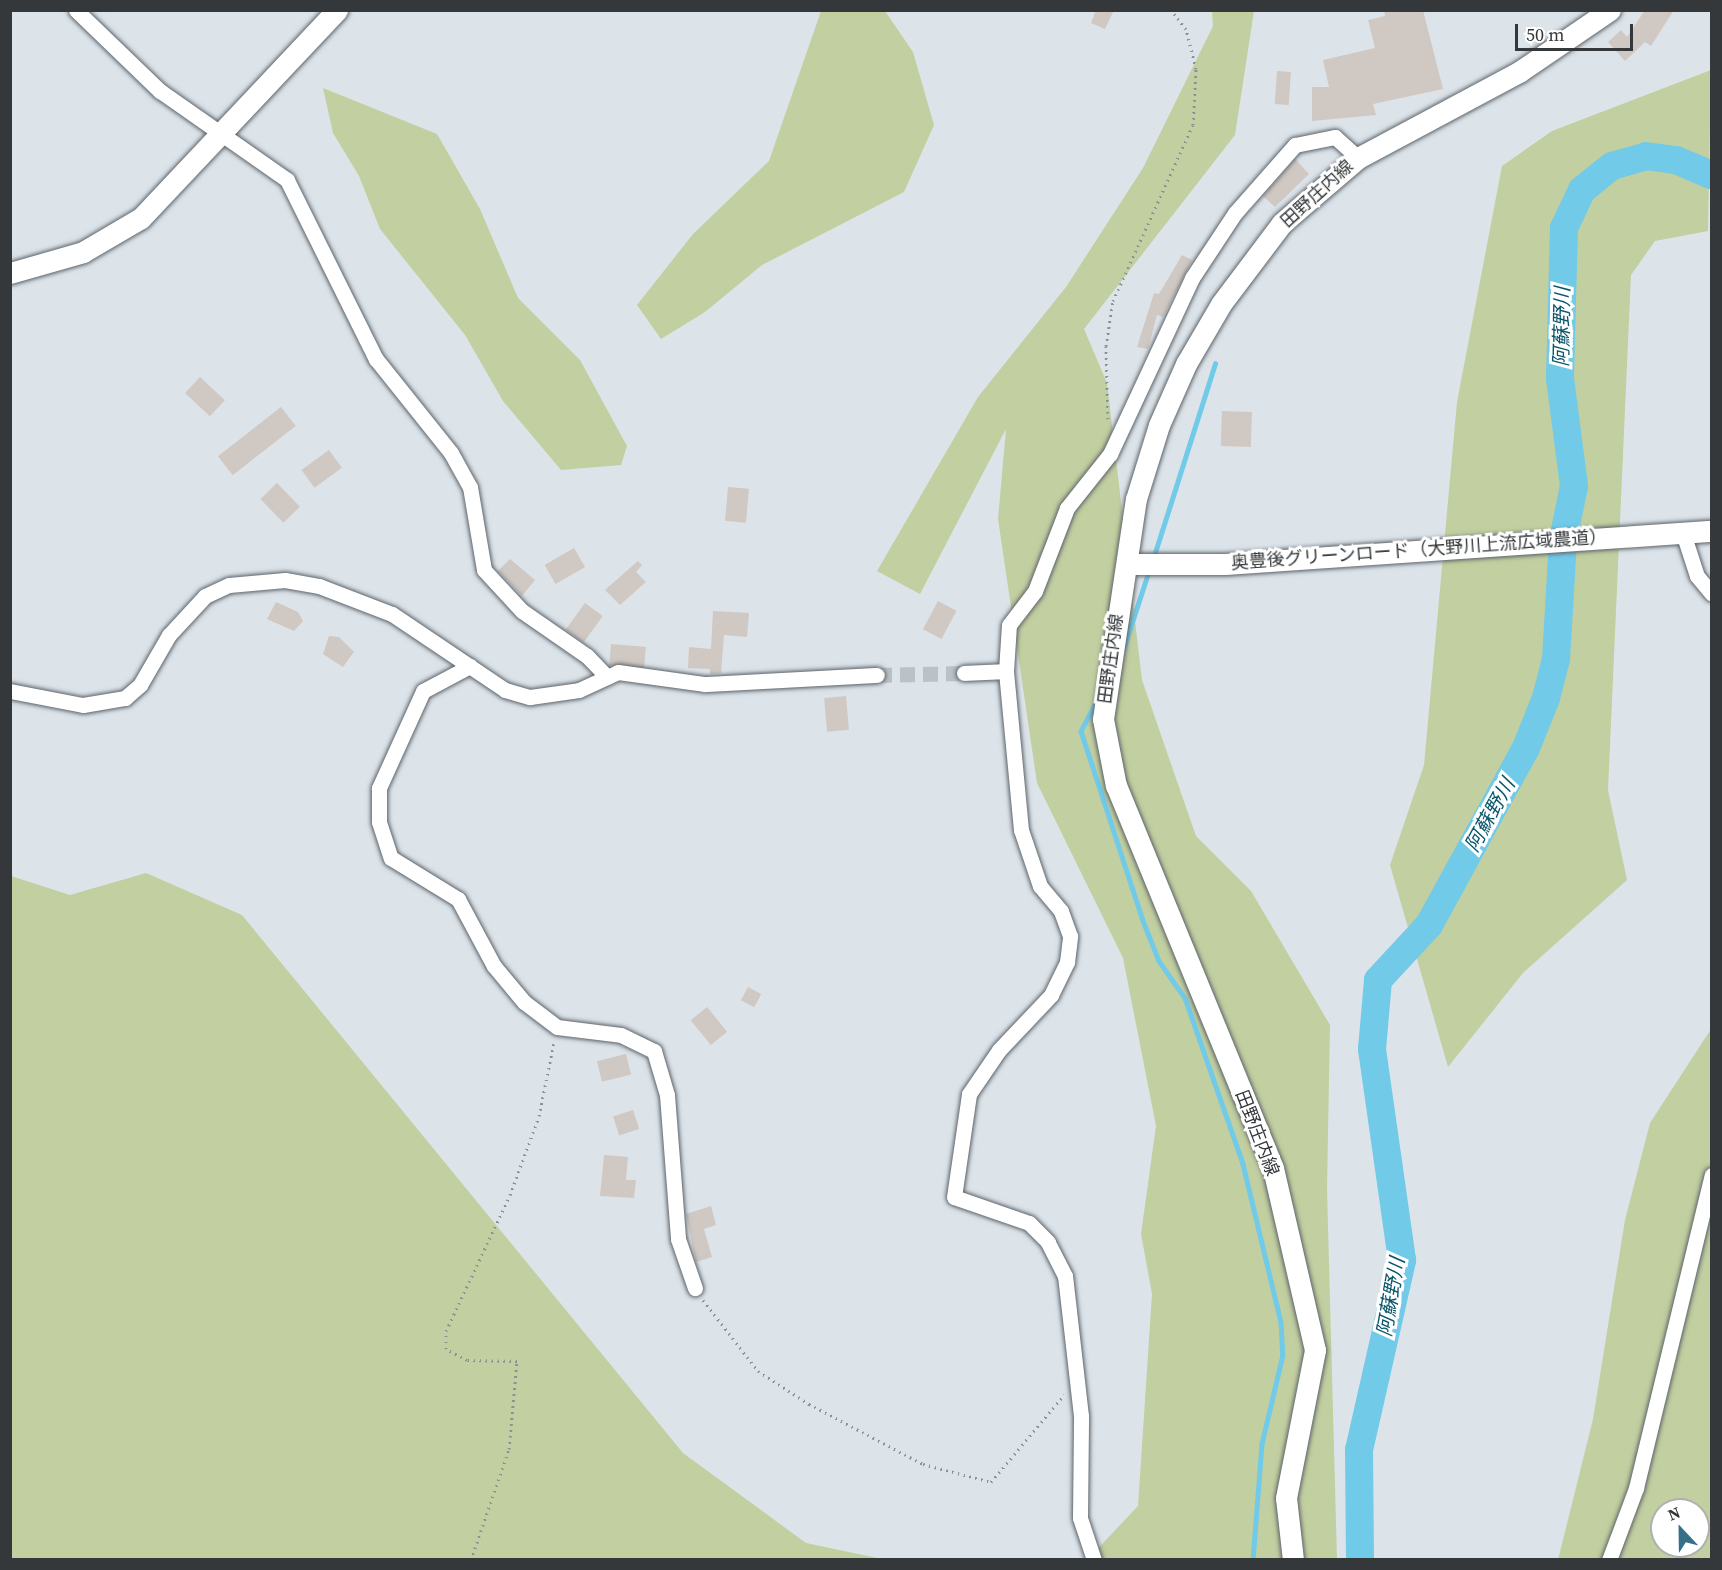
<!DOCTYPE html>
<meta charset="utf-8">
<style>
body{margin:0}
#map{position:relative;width:1722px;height:1570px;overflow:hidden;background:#dce4ea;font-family:"Source Serif 4","Noto Sans JP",serif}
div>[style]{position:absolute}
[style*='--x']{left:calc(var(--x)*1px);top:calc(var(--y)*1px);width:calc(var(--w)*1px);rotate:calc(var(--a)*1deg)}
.green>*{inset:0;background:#c2cfa0}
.stream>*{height:4.5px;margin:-2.25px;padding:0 2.25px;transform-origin:2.25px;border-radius:2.25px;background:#71cae8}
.river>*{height:28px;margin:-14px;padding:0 14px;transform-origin:14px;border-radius:14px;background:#71cae8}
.building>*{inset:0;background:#d0c8c2;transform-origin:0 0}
.street-tunnel>*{height:15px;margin-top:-7.5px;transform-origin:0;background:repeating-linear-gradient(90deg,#bac2c7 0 15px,transparent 0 23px)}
.path>*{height:3px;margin-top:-1.5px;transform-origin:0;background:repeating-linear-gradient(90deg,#8b9195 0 1.5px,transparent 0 6px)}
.roads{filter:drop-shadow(0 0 2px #5d646a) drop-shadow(0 0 2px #5d646a)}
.street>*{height:15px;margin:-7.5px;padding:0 7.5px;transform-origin:7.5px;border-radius:7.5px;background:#fff}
.secondary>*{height:21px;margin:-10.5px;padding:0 10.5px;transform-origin:10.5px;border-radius:10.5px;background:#fff}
span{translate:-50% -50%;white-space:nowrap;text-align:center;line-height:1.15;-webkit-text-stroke:6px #fff;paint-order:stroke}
.street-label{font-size:18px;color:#34383a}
.water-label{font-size:20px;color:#0a576c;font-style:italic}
.frame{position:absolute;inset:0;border:12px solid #34383a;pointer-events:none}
.north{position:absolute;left:1650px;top:1498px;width:60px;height:60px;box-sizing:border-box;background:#fff;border:2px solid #aeafb0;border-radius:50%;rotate:338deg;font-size:16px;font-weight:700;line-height:24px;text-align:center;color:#34383a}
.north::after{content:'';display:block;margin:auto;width:21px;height:27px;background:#357088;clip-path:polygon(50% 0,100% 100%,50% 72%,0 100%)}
.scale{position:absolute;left:1515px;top:24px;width:118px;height:27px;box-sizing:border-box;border:3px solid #34383a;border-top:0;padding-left:8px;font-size:18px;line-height:21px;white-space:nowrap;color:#34383a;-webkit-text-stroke:4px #fff;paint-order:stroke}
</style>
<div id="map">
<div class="green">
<i style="clip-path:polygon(821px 11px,885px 11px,913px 52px,934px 125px,904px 192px,762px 265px,705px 312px,661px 339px,637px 305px,693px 234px,769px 161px)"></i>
<i style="clip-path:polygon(1212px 11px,1254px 11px,1235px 135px,1084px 329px,1107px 383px,1142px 680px,1196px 836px,1251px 891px,1330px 1025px,1327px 1189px,1337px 1559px,1088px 1559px,1138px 1506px,1152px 1294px,1141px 1234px,1156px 1126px,1123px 958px,1037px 783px,998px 519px,1006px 429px,920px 594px,877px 571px,978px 397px,1066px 287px,1143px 168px,1213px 26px)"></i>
<i style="clip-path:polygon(1711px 70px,1708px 231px,1655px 241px,1631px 275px,1608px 790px,1627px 880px,1523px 973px,1448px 1067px,1390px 865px,1424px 765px,1457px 402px,1502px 166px,1552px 131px)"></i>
<i style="clip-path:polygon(323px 88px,437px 134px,480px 209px,518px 298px,580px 360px,627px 446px,621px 465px,561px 470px,503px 401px,465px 335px,380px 229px,359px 176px,333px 133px)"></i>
<i style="clip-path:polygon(146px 873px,242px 915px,683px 1453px,806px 1543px,882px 1559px,11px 1559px,11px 876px,70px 895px)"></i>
<i style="clip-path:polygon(evenodd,1711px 1029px,1711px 1559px,1558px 1560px,1593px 1419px,1625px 1220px,1650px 1123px,1711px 1029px,1662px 1510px,1698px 1510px,1698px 1546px,1662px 1546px,1662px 1510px)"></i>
</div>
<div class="stream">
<i style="--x:1153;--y:559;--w:205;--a:-72.4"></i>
<i style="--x:1123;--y:650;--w:84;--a:-72"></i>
<i style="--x:1096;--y:703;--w:32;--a:118"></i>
<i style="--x:1081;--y:731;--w:197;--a:71.9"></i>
<i style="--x:1142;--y:918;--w:46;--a:68.4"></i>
<i style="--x:1159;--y:961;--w:45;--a:54.9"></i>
<i style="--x:1185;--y:998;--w:176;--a:70.7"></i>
<i style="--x:1243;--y:1164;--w:163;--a:76.5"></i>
<i style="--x:1281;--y:1322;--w:33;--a:87"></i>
<i style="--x:1283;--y:1355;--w:91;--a:103.3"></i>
<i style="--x:1262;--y:1444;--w:116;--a:94.4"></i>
</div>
<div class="river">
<i style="--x:1360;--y:1560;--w:110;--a:-90.5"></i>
<i style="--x:1359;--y:1450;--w:195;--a:-77.2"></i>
<i style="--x:1402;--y:1260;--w:213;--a:-98.1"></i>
<i style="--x:1372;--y:1049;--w:69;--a:-85"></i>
<i style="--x:1378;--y:980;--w:75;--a:-47.2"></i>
<i style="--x:1429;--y:925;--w:202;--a:-61.3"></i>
<i style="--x:1526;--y:748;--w:54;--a:-68.2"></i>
<i style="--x:1546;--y:698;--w:40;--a:-75.6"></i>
<i style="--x:1556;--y:659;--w:119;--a:-86.6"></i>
<i style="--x:1563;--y:540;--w:55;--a:-78.5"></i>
<i style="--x:1574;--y:486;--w:109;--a:-97.4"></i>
<i style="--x:1560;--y:378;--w:150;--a:-88.5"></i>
<i style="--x:1564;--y:228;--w:42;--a:-64.7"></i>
<i style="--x:1582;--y:190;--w:38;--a:-39"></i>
<i style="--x:1612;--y:166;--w:35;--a:-16"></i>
<i style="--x:1646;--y:156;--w:30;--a:8"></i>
<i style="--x:1676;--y:160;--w:39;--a:23"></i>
</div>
<div class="building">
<i style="clip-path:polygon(1096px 10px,1114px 10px,1105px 29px,1091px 23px)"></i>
<i style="clip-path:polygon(1384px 10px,1423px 10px,1443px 89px,1373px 104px,1376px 115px,1312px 121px,1312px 87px,1329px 87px,1323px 60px,1375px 48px,1368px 20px,1385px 16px)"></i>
<i style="clip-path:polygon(1645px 10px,1674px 10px,1651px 46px,1645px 42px,1625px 61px,1608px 42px,1621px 30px,1627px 37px)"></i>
<i style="left:1277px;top:71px;width:14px;height:33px;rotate:4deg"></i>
<i style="clip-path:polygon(1295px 159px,1309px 174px,1275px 207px,1263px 196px)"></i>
<i style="clip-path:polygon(1182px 255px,1192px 260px,1163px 317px,1157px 315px,1148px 349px,1137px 347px,1154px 293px,1159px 294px)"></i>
<i style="left:200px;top:377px;width:34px;height:22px;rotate:43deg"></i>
<i style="left:281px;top:407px;width:24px;height:80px;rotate:52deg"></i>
<i style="left:1222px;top:411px;width:30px;height:35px;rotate:2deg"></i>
<i style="left:329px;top:450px;width:22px;height:34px;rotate:54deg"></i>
<i style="left:277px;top:483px;width:33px;height:23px;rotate:46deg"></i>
<i style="left:728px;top:487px;width:21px;height:34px;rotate:5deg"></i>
<i style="left:574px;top:548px;width:22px;height:34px;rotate:60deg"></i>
<i style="clip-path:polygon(510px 559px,535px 580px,522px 596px,498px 571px)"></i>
<i style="clip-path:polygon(638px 561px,642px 565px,636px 572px,646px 582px,620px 605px,605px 590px)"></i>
<i style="left:938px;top:601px;width:21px;height:32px;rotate:28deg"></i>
<i style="clip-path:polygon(276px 602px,298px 612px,303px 621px,294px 631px,267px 619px)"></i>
<i style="left:585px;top:603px;width:22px;height:33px;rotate:36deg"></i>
<i style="clip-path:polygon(713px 611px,749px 613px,747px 637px,724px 635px,721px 673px,710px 674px,710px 669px,688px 668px,689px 647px,711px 649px)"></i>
<i style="clip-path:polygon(329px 636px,339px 637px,354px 652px,343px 667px,323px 654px)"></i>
<i style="left:611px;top:644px;width:35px;height:21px;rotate:5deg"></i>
<i style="left:846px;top:696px;width:34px;height:22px;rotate:85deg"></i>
<i style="left:748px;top:987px;width:15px;height:15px;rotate:28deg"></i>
<i style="left:707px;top:1007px;width:32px;height:21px;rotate:51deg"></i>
<i style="left:626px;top:1054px;width:21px;height:30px;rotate:76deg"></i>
<i style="left:633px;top:1110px;width:20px;height:21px;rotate:72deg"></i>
<i style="clip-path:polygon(604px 1155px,628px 1157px,626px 1180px,636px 1180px,634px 1198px,600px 1196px)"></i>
<i style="clip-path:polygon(711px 1206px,716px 1225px,704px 1229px,712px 1257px,696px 1262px,686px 1214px)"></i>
</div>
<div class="street-tunnel">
<i style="--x:877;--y:675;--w:87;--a:-1.3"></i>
</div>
<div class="path">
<i style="--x:1108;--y:419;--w:73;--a:-91.6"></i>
<i style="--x:1106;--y:346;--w:46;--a:-81.2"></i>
<i style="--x:1113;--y:301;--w:193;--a:-65.6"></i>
<i style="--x:1193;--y:125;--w:56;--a:-86.9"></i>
<i style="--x:1196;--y:69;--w:41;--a:-104"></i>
<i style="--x:1186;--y:29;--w:24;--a:-128"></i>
<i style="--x:703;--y:1300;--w:90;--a:52.2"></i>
<i style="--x:758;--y:1371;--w:61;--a:32.9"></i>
<i style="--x:809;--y:1404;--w:129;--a:27.8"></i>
<i style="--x:923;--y:1464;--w:70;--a:14.8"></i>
<i style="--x:991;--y:1482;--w:114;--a:-50"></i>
<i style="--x:471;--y:1560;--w:117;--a:-71.1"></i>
<i style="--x:509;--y:1449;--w:88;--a:-84.8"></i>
<i style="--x:517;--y:1361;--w:50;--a:-178.9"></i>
<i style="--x:467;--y:1360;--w:24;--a:-152"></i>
<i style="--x:446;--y:1349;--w:18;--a:-90"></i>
<i style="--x:446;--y:1331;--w:150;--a:-64.8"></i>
<i style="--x:510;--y:1195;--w:84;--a:-69.8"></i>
<i style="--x:539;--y:1116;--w:76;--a:-78.5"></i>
</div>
<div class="roads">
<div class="street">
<i style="--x:76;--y:10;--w:117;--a:44"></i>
<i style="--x:160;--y:91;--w:155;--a:35"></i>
<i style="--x:287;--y:180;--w:200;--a:63.6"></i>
<i style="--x:376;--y:359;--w:120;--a:51.4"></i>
<i style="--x:451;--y:453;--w:39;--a:61"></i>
<i style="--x:470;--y:487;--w:84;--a:80.4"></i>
<i style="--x:484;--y:570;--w:56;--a:47.2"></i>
<i style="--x:522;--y:611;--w:79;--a:34.7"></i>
<i style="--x:587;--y:656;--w:29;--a:46"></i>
<i style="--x:1683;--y:533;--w:45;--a:72"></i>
<i style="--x:1697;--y:576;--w:23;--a:50"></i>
<i style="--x:470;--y:666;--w:53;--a:152"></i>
<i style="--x:423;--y:691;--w:107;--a:114.4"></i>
<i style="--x:379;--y:788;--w:34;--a:90"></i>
<i style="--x:379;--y:822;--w:38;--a:72"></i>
<i style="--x:391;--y:858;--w:79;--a:31.5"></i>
<i style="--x:458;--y:899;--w:76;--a:61.8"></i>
<i style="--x:494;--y:966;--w:47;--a:50.2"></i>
<i style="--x:524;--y:1002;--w:41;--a:37.1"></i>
<i style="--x:557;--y:1027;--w:64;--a:7.1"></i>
<i style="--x:621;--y:1035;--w:37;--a:26"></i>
<i style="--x:654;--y:1051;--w:46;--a:73.5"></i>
<i style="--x:667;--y:1095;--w:144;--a:85.6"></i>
<i style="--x:678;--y:1239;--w:52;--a:70.9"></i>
<i style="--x:964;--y:673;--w:42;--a:-2.7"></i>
<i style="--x:10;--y:691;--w:74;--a:10.9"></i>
<i style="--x:83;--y:705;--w:43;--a:-9.5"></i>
<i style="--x:125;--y:698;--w:20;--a:-41"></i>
<i style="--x:140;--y:685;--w:58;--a:-59.9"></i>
<i style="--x:169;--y:635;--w:53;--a:-47.3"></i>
<i style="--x:205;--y:596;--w:26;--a:-25"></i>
<i style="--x:229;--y:585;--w:56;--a:-5.1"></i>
<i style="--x:285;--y:580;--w:35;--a:10"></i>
<i style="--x:319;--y:586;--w:78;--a:21"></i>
<i style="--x:392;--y:614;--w:136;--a:33.9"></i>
<i style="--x:505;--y:690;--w:26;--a:16"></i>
<i style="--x:530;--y:697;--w:49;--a:-8.1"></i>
<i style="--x:579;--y:690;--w:43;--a:-24.8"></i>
<i style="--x:618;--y:672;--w:88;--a:7.9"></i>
<i style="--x:705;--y:684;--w:172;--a:-3"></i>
<i style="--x:1094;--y:1560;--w:44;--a:-108.4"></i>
<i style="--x:1080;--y:1518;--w:102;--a:-89.4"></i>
<i style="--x:1081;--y:1416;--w:141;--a:-96.5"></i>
<i style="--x:1065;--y:1276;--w:38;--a:-117"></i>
<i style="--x:1048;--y:1242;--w:27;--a:-135"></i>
<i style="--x:1029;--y:1223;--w:79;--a:-160.9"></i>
<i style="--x:954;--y:1197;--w:104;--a:-81.7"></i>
<i style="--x:969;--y:1094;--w:53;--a:-55.7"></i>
<i style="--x:999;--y:1050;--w:76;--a:-46.6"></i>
<i style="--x:1051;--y:995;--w:37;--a:-64"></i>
<i style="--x:1067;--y:962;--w:26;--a:-83"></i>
<i style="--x:1070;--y:936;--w:27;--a:-110"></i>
<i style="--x:1061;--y:911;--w:33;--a:-130"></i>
<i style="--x:1040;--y:886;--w:59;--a:-108.7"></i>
<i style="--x:1021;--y:830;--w:160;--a:-95.4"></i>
<i style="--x:1006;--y:671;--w:46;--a:-86.3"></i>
<i style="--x:1009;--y:625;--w:43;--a:-52.6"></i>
<i style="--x:1035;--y:591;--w:89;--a:-68.9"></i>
<i style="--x:1067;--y:508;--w:69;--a:-51.5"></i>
<i style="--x:1110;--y:454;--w:194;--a:-65"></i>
<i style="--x:1192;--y:278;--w:78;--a:-56.5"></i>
<i style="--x:1235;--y:213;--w:91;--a:-48.6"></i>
<i style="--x:1295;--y:145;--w:41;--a:-11.3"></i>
<i style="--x:1335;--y:137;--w:31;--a:42"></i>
<i style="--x:1609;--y:1560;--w:77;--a:-69.4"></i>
<i style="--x:1636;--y:1488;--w:322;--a:-76.4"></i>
</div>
<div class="secondary">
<i style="--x:10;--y:273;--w:76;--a:-16"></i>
<i style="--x:83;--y:252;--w:67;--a:-30.4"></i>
<i style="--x:141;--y:218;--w:286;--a:-46.7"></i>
<i style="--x:1127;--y:564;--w:98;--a:0"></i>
<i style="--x:1225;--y:564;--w:488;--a:-3.9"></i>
<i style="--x:1293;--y:1560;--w:62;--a:-96.4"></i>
<i style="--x:1286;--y:1498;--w:151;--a:-78.9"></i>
<i style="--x:1315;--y:1350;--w:187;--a:-103"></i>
<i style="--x:1273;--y:1168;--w:413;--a:-112.3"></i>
<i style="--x:1116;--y:786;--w:68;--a:-101"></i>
<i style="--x:1103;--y:719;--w:222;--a:-81.5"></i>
<i style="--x:1136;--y:499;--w:77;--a:-72.7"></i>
<i style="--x:1159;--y:425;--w:67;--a:-66.1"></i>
<i style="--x:1186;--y:364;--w:69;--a:-59.7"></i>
<i style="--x:1221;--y:304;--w:101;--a:-53"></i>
<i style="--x:1282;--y:223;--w:100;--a:-40.5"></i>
<i style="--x:1358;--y:158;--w:183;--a:-28.1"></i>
<i style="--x:1519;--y:72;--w:110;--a:-34.3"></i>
</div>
</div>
<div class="street-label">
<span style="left:1317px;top:194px;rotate:-42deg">田野庄内線</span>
<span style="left:1419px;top:550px;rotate:-4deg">奥豊後グリーンロード（大野川上流広域農道）</span>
<span style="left:1111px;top:659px;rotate:-82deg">田野庄内線</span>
<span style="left:1257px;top:1133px;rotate:69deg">田野庄内線</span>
</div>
<div class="water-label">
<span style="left:1562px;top:327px;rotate:-89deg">阿蘇野川</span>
<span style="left:1490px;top:815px;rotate:-61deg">阿蘇野川</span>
<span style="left:1391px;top:1297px;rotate:-80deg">阿蘇野川</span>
</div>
<div class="frame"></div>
<div class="north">N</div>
<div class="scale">50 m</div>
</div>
